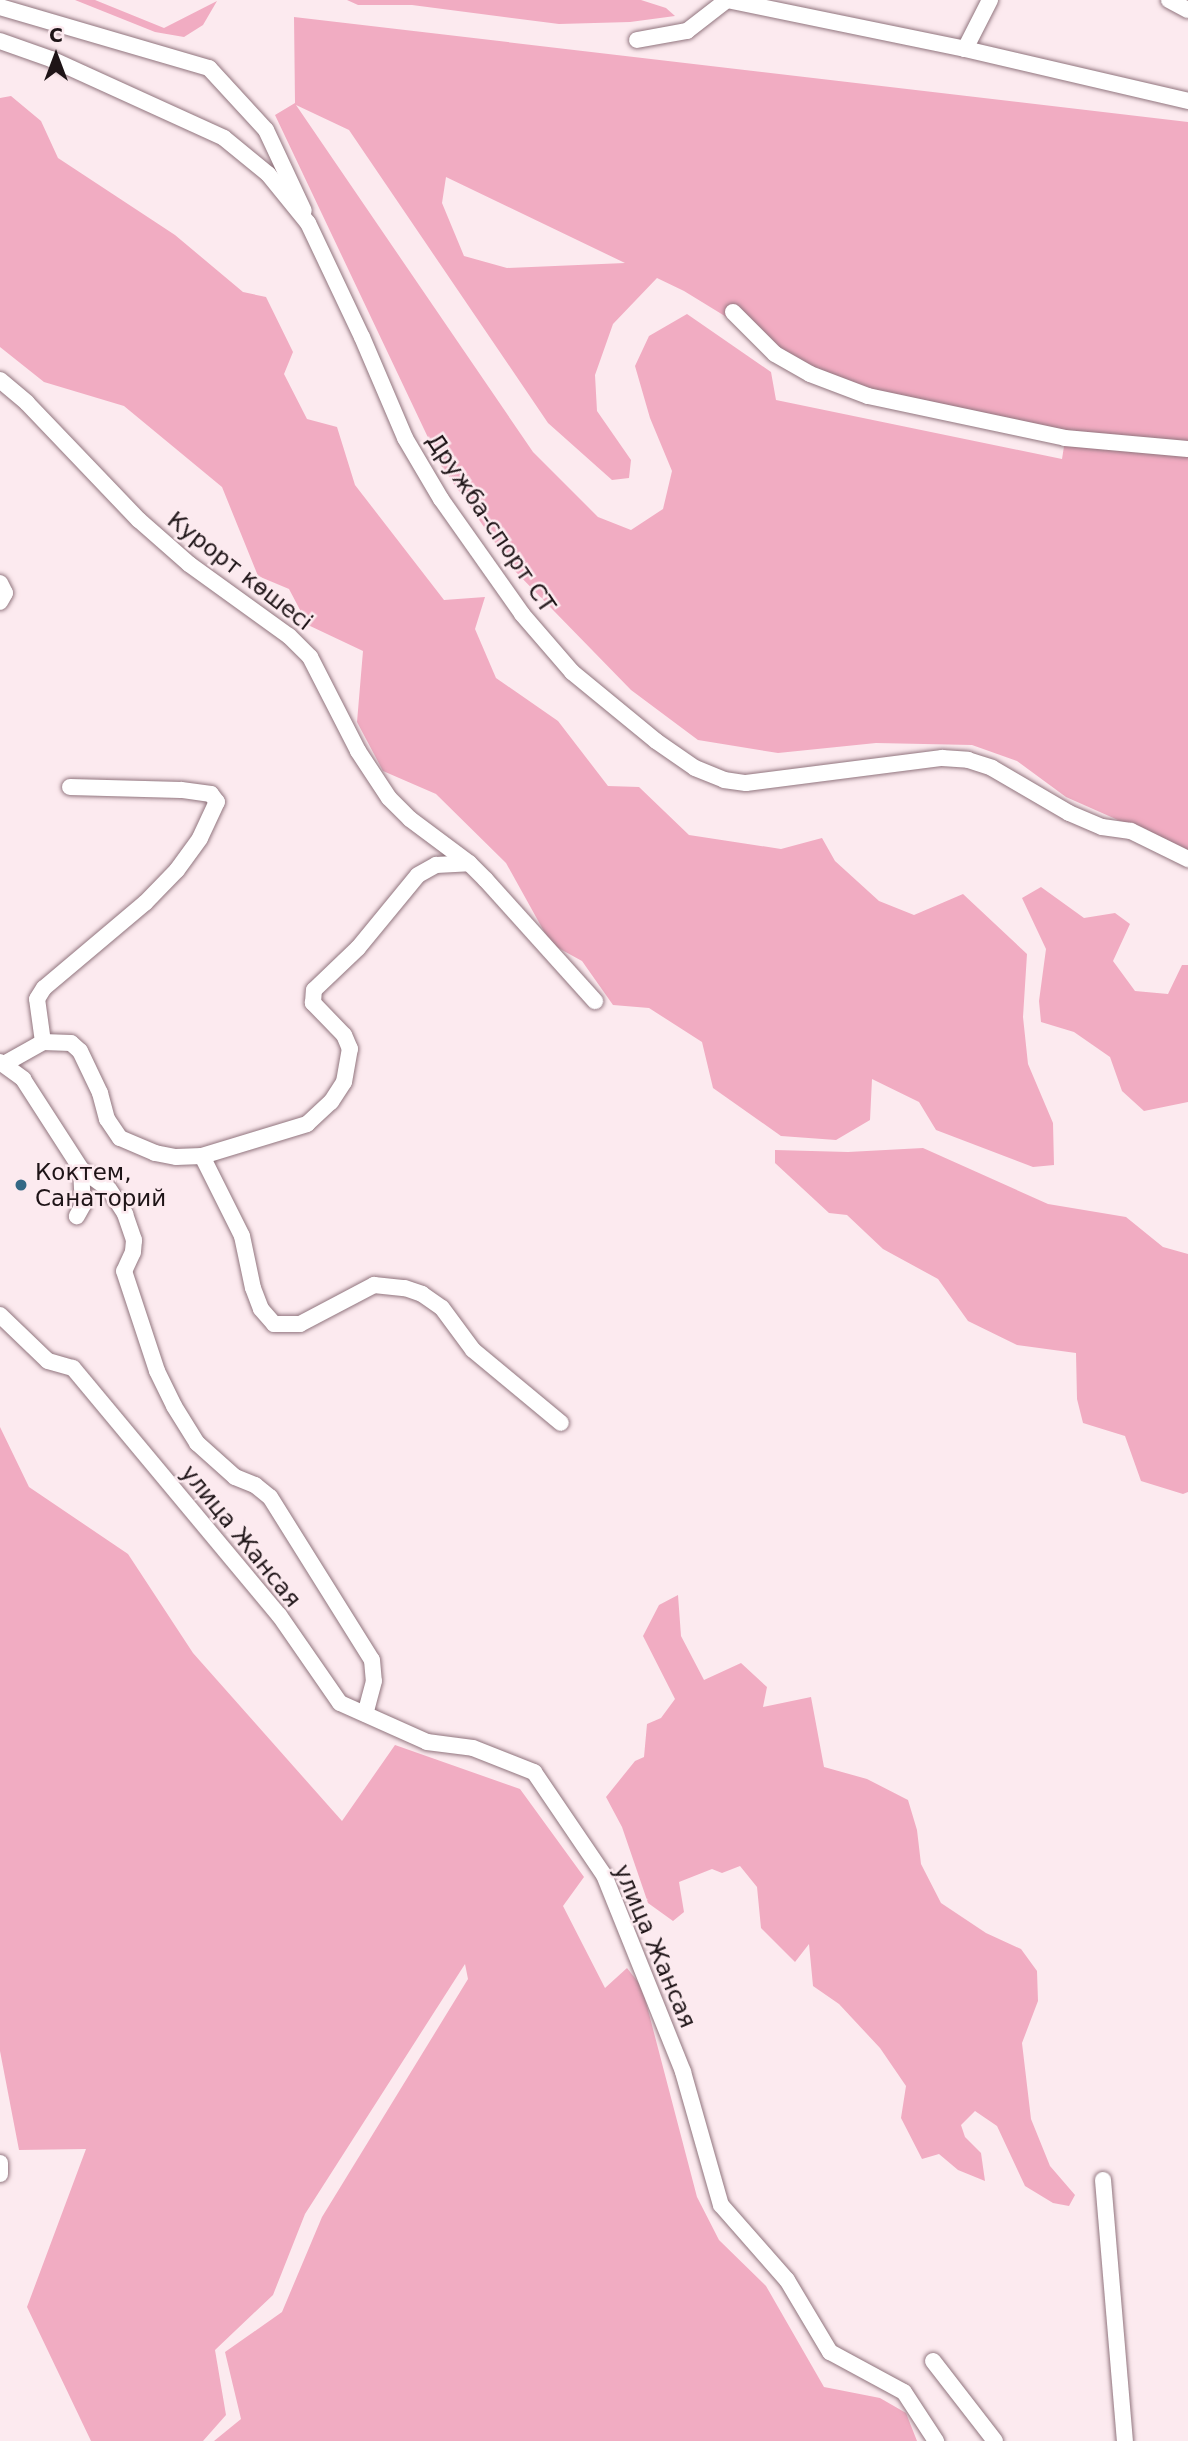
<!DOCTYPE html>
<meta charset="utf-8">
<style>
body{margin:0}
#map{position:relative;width:1188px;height:2441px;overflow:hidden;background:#fceaef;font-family:"DejaVu Sans",sans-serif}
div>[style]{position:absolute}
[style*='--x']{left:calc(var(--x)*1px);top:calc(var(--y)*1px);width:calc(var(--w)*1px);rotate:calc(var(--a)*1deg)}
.green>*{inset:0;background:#f1acc2}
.roads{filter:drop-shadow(0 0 2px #91757e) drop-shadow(0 0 2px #91757e)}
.minor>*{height:16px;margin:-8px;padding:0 8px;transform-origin:8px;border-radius:8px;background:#fff}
.dots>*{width:19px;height:19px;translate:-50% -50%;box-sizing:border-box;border:4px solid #fceaef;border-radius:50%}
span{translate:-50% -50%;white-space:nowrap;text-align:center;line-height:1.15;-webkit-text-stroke:5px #fceaef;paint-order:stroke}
.street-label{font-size:23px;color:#1e1417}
.poi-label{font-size:23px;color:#1e1417}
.left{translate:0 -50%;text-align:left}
.north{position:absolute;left:21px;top:21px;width:70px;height:70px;-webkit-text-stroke:5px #fceaef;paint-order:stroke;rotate:0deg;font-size:19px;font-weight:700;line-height:28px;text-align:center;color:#1e1417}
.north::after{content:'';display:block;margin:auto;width:24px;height:32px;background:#1e1417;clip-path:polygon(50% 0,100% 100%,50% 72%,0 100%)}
</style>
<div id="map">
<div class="green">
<i style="clip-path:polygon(75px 0,95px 0,164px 28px,217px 1px,203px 25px,184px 37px,155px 32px)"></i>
<i style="clip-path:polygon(347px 0,641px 0,666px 8px,675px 16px,630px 22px,559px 24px,412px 5px,358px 5px)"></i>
<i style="clip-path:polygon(evenodd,294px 17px,1188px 122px,1188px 851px,1066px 797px,1017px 761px,972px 745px,876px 743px,778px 753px,698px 740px,631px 690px,515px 571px,442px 467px,275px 115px,295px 103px,294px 17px,296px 105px,349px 130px,548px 423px,612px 480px,629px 478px,631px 460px,597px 411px,595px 375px,613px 324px,657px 278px,684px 291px,836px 384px,1066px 434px,1062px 459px,776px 400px,771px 372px,687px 314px,649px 336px,635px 366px,650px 418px,672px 471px,663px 509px,631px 530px,598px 517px,533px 452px,296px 105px,294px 17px,446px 177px,625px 263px,507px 268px,464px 256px,442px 203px,446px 177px)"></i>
<i style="clip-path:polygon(11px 96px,41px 121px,58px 158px,175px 235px,243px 292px,266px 297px,293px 352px,284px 374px,307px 419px,337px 427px,355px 485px,444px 600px,485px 597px,475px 629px,496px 678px,558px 721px,608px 786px,639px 787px,689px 835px,781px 849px,822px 838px,835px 861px,879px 901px,914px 915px,963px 894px,1027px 954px,1023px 1017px,1028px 1064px,1053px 1123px,1054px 1165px,1033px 1167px,936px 1130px,919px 1102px,872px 1079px,870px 1120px,836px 1140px,781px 1136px,713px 1088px,702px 1042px,649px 1008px,613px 1005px,582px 961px,551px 944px,506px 863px,436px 794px,383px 771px,357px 722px,363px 651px,308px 625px,289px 589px,258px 576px,222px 487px,124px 406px,44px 382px,0 347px,0 98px)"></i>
<i style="clip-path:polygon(1041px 887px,1084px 918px,1115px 913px,1130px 924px,1113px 961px,1135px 991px,1168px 994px,1182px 965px,1188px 965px,1188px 1102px,1144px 1111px,1122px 1091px,1110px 1057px,1074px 1032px,1041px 1022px,1039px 1001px,1046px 949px,1022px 898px)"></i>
<i style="clip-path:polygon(923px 1148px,1048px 1204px,1126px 1217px,1163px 1247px,1188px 1254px,1188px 1492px,1183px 1494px,1141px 1481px,1125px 1436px,1083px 1423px,1077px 1399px,1076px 1353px,1017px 1345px,968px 1321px,938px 1279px,883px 1249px,847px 1215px,829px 1213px,775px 1163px,775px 1150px,848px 1152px)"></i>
<i style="clip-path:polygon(0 1427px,29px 1487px,128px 1554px,193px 1653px,342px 1821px,395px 1745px,520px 1789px,584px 1877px,563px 1906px,605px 1988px,627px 1968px,642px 1987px,697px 2197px,719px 2240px,766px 2286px,824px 2387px,880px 2398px,906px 2413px,917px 2441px,214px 2441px,241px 2419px,225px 2352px,282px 2312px,322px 2217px,468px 1979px,465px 1964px,305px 2214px,273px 2295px,215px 2350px,226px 2415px,203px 2441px,91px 2441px,27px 2307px,86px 2149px,19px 2150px,0 2051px)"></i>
<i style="clip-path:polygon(678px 1595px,681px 1636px,704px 1680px,741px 1663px,767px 1687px,763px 1707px,811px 1697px,824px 1767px,867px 1779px,908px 1800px,917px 1830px,921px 1864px,941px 1903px,986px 1933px,1021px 1949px,1037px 1971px,1038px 2001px,1022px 2043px,1031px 2119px,1050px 2166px,1075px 2195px,1069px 2206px,1053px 2203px,1025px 2186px,997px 2126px,975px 2111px,961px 2125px,965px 2137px,981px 2153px,985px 2181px,958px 2170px,939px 2154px,922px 2159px,901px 2118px,906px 2086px,880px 2048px,839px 2004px,813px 1986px,809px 1944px,795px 1962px,761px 1928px,757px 1887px,740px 1866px,722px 1873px,712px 1869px,679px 1882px,684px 1912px,673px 1921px,648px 1903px,622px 1827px,606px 1797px,635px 1761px,644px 1757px,647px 1724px,661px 1718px,675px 1699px,643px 1636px,659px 1605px)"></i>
</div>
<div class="roads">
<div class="minor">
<i style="--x:727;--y:0;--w:243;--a:11.6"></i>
<i style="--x:965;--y:49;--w:229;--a:13.1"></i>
<i style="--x:1169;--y:0;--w:21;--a:28"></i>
<i style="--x:0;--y:7;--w:218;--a:16.3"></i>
<i style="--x:209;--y:68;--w:84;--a:47.4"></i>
<i style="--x:266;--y:130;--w:89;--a:64.9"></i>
<i style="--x:637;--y:40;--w:51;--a:-10.2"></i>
<i style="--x:687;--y:31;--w:51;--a:-37.8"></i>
<i style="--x:0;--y:41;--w:54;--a:19.4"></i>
<i style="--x:51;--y:59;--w:190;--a:24.5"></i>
<i style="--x:224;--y:138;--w:57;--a:39.3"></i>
<i style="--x:268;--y:174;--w:63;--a:50.8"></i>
<i style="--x:308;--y:223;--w:126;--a:64.7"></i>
<i style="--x:362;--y:337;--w:110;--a:66.9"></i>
<i style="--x:405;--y:438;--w:71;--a:59.5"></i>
<i style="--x:441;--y:499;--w:141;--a:54.8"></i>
<i style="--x:522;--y:614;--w:77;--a:49.2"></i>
<i style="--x:572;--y:672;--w:109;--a:39.4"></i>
<i style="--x:656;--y:741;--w:47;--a:34.7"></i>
<i style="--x:695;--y:768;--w:31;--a:22"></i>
<i style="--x:724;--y:780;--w:22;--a:8"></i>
<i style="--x:746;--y:783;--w:198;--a:-7.3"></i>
<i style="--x:942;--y:758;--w:26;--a:4"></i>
<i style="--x:968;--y:760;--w:25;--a:18"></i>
<i style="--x:992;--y:768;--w:89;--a:30.3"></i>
<i style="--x:1069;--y:813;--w:36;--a:23"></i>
<i style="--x:1102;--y:827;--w:29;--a:8"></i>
<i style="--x:1131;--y:831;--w:64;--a:26.2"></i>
<i style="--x:965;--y:49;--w:55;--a:-63"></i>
<i style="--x:733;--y:312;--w:59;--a:45"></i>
<i style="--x:775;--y:354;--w:40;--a:29.7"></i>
<i style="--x:810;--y:374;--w:62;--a:20.8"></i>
<i style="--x:868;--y:396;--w:201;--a:12"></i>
<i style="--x:1065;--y:438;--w:123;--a:5.1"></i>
<i style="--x:0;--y:380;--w:35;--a:40"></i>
<i style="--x:27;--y:403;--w:162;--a:46.3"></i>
<i style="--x:139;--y:520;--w:67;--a:41.3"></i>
<i style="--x:189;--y:564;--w:123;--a:35.8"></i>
<i style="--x:289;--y:636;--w:30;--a:45"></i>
<i style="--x:310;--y:657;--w:106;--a:62.9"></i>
<i style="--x:358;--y:751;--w:56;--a:56.6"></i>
<i style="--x:389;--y:798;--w:30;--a:45"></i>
<i style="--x:410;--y:819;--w:74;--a:36.7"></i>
<i style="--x:469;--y:863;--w:24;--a:45"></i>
<i style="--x:486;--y:880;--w:163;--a:48"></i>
<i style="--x:0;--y:583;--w:11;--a:63"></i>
<i style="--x:5;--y:593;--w:10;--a:119"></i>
<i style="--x:43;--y:1042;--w:43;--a:-97.9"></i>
<i style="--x:37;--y:999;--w:13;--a:-58"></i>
<i style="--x:44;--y:988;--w:132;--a:-40.1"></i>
<i style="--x:145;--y:903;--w:46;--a:-45.9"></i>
<i style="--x:177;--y:870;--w:39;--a:-54"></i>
<i style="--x:200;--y:838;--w:40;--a:-65"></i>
<i style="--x:217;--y:802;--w:10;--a:-127"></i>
<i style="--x:211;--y:794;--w:30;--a:-172"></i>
<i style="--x:181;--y:790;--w:111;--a:-178.5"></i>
<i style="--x:0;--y:1062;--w:29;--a:36"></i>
<i style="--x:23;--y:1079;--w:107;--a:57.2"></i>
<i style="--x:81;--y:1169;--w:36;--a:87"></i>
<i style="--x:83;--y:1205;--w:13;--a:119"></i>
<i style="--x:4;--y:1064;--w:45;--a:-29.4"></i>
<i style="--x:43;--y:1042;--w:28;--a:2"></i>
<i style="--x:71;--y:1043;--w:12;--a:42"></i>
<i style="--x:80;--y:1051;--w:47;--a:64.5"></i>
<i style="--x:100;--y:1093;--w:27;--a:75"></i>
<i style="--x:107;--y:1119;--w:23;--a:56"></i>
<i style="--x:120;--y:1138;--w:38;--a:23"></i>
<i style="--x:155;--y:1153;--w:21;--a:11"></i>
<i style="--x:176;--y:1157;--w:26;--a:-2"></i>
<i style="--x:202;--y:1156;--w:110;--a:-16.9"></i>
<i style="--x:307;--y:1124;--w:33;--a:-43"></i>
<i style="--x:331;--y:1102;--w:24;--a:-57"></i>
<i style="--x:344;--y:1082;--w:34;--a:-80"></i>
<i style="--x:350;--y:1049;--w:15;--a:-113"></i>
<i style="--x:344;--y:1035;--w:45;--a:-134.1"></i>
<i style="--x:313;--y:1003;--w:13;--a:-86"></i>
<i style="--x:314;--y:990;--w:61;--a:-43.7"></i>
<i style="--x:358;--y:948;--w:94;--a:-50.6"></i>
<i style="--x:418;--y:875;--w:21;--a:-29"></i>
<i style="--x:436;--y:865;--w:33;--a:-3"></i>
<i style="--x:202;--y:1156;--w:89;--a:63.4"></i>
<i style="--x:242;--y:1236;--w:53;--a:78.1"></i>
<i style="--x:253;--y:1288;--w:22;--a:69"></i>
<i style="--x:261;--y:1309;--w:20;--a:49"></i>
<i style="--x:274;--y:1324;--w:26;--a:0"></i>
<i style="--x:300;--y:1324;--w:84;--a:-27.8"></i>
<i style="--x:374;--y:1285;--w:31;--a:6"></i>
<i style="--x:405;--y:1288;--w:18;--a:19"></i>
<i style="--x:422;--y:1294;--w:24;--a:35"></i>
<i style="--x:442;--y:1308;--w:52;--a:53.6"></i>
<i style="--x:473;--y:1350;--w:114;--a:39.7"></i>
<i style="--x:81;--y:1169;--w:34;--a:36"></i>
<i style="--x:109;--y:1189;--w:30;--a:57"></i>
<i style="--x:125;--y:1214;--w:28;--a:71"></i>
<i style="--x:134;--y:1240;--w:12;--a:95"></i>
<i style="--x:133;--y:1252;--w:21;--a:115"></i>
<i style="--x:124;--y:1271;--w:105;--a:71.7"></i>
<i style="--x:157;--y:1371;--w:39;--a:64"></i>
<i style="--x:174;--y:1406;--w:44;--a:58.1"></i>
<i style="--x:197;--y:1443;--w:51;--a:41.8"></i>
<i style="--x:235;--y:1477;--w:22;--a:22"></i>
<i style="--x:255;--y:1485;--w:19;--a:39"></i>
<i style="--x:270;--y:1497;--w:192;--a:58"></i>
<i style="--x:372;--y:1660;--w:21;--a:85"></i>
<i style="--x:374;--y:1681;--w:34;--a:105"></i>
<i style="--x:0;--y:1315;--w:66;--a:43.8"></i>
<i style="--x:48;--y:1361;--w:26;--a:16"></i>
<i style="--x:73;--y:1368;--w:322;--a:50.2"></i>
<i style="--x:279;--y:1615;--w:107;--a:55.3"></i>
<i style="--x:340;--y:1703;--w:95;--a:24.1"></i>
<i style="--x:427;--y:1742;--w:46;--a:7.4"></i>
<i style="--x:473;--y:1748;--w:66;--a:21.5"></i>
<i style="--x:534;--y:1772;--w:125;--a:55.8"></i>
<i style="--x:604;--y:1875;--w:212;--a:68.1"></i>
<i style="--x:683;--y:2072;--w:138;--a:74.1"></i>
<i style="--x:721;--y:2205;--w:100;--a:48.7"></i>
<i style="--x:787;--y:2280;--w:84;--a:59.2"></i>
<i style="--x:830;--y:2352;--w:84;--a:28.4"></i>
<i style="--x:904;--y:2392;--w:59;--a:56.9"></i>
<i style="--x:0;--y:2163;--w:11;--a:90"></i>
<i style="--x:1103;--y:2180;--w:262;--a:85.2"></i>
<i style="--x:933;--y:2361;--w:101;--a:52.2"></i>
</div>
</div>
<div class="dots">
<i style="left:21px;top:1185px;background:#346885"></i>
</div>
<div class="street-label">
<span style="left:491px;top:523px;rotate:56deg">Дружба-спорт СТ</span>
<span style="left:240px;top:571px;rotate:38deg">Курорт көшесі</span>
<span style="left:241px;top:1536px;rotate:51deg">улица Жансая</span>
<span style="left:655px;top:1946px;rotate:67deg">улица Жансая</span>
</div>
<div class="poi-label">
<span class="left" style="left:35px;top:1185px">Коктем,<br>Санаторий</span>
</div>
<div class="north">С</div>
</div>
